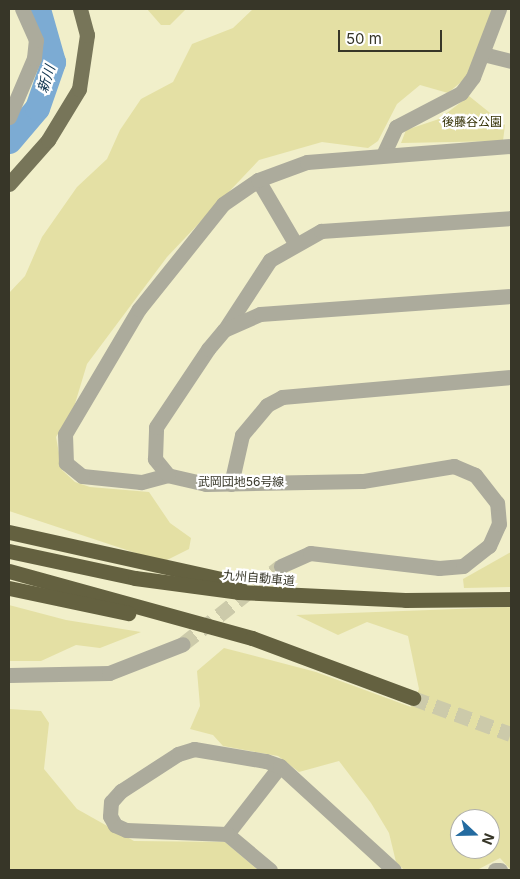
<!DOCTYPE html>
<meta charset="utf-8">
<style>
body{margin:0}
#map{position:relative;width:520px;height:879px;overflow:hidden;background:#f1efca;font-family:Inter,"Noto Sans JP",sans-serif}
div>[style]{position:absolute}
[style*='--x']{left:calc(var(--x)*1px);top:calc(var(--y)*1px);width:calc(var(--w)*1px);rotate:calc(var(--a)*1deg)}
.green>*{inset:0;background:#e4e0a4}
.river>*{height:25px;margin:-12.5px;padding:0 12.5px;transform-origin:12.5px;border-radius:12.5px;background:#7cabd3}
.minor-tunnel>*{height:15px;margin-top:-7.5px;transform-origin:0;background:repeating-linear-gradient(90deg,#cccaaa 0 15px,transparent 0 23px)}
.highway-tunnel>*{height:15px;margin-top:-7.5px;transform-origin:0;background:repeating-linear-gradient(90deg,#cccaaa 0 15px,transparent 0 23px)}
.minor>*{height:15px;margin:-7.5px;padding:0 7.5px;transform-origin:7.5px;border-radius:7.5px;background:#acab9c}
.major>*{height:15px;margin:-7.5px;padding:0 7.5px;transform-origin:7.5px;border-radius:7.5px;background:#777559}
.highway>*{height:15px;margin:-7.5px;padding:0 7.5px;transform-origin:7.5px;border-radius:7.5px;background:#646140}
span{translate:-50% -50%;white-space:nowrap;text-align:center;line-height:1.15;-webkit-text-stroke:4.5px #fff;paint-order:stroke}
.park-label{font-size:12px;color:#322f00}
.street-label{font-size:12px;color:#373628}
.water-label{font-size:14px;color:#0b314c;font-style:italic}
.frame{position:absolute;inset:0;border:10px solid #373628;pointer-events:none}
.north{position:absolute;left:450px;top:809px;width:50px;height:50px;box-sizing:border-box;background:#fff;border:1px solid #afafa9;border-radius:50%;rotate:111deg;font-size:14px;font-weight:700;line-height:20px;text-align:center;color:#373628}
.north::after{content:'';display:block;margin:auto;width:18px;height:22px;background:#246ba0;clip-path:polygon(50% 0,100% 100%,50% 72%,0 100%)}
.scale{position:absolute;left:338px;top:30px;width:104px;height:22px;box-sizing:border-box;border:2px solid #373628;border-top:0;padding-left:6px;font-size:15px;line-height:18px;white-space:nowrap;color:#373628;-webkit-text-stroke:4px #fff;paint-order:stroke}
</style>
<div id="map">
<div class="green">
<i style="clip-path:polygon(147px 9px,186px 9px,170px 25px,161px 25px)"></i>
<i style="clip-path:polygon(253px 9px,493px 9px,467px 77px,448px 93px,420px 85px,397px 104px,378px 141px,368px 148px,322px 142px,259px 160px,167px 257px,87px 364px,74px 407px,56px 437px,62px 470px,75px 482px,90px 487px,149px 492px,170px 523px,191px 538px,189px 549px,163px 562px,9px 511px,9px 293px,25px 276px,42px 237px,77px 187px,107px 159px,120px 130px,141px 99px,173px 82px,192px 44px,233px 28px)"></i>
<i style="clip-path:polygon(469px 96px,505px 125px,503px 141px,401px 143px,406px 130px,439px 119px)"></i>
<i style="clip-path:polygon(511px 552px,511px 587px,464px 588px,463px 579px)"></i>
<i style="clip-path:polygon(evenodd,511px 592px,511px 870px,500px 858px,477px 870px,404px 870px,396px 862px,389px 833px,371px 803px,339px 761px,299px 772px,278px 756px,223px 746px,213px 735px,190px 729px,200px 706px,197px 671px,224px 648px,316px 672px,411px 707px,419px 689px,408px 636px,367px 622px,338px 635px,296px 615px,510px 607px,511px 592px,460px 819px,490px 819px,490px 849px,460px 849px,460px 819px)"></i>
<i style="clip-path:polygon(9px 605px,66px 620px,141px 632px,100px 648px,76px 645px,41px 661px,9px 661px)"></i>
<i style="clip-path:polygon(9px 709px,41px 711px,49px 723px,44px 769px,77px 809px,134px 841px,225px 842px,258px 870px,9px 870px)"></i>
</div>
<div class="river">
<i style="--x:9;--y:141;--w:43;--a:-49.7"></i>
<i style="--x:37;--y:108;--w:49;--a:-70.8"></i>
<i style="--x:53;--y:62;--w:55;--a:-105.8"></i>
</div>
<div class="minor-tunnel">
<i style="--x:183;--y:644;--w:125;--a:-38.5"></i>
</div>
<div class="highway-tunnel">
<i style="--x:413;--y:698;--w:104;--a:20.2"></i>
</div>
<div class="minor">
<i style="--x:483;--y:54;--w:29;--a:14"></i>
<i style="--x:9;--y:117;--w:64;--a:-67"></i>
<i style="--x:34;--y:58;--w:18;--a:-84"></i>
<i style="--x:36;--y:40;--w:34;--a:-114"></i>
<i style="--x:383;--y:155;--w:31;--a:-65"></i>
<i style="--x:396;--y:127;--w:73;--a:-27.6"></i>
<i style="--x:461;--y:93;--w:20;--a:-53"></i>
<i style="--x:473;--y:77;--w:73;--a:-69.1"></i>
<i style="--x:258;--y:180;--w:73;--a:59.6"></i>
<i style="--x:225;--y:329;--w:82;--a:-56.9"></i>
<i style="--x:270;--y:260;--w:59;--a:-29.6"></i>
<i style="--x:321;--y:231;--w:190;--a:-3.9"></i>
<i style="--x:168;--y:475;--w:28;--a:165"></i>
<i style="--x:141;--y:482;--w:59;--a:-174.2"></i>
<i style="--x:82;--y:476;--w:21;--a:-141"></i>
<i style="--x:66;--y:463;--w:29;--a:-92"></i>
<i style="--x:65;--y:434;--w:145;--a:-59.4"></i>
<i style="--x:139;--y:309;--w:134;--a:-51.3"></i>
<i style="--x:223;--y:204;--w:42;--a:-34.4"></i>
<i style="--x:258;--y:180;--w:52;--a:-20.2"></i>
<i style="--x:307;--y:162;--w:205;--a:-4.5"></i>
<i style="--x:231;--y:484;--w:50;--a:-77.3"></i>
<i style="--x:242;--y:435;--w:39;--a:-50"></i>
<i style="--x:267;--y:405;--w:17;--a:-28"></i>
<i style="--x:282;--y:397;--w:230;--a:-5"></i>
<i style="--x:281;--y:566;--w:32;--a:-24"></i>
<i style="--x:310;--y:553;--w:130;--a:6.6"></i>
<i style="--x:439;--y:568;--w:24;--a:-5"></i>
<i style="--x:463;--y:566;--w:33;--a:-38"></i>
<i style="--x:489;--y:546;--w:24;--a:-66"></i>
<i style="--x:499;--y:524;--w:21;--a:-95"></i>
<i style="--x:497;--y:503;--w:36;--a:-128"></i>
<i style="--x:475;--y:475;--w:23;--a:-157"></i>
<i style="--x:454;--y:466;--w:93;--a:170.7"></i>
<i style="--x:362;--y:481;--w:156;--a:178.9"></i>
<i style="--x:206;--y:484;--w:39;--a:-167"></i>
<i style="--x:168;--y:475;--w:21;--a:-129"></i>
<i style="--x:155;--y:459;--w:32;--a:-88"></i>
<i style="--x:156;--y:427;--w:94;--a:-56.3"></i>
<i style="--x:208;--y:349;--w:25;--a:-50"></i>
<i style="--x:224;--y:330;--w:39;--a:-24"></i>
<i style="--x:260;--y:314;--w:252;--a:-4.1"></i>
<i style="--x:9;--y:675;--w:100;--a:-1.1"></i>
<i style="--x:109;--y:673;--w:79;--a:-21.4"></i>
<i style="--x:227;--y:834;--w:86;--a:-52.1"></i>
<i style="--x:270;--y:870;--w:56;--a:-140.1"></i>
<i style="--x:227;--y:834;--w:101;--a:-177.7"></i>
<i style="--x:126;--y:830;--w:12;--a:-156"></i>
<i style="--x:115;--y:825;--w:10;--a:-119"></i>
<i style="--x:110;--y:816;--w:14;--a:-86"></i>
<i style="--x:111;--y:802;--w:15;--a:-48"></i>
<i style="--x:121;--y:791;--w:68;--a:-33"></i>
<i style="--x:178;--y:754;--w:17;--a:-17"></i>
<i style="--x:194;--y:749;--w:73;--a:9.5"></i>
<i style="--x:266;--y:761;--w:15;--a:20"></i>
<i style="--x:280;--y:766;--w:154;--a:42.4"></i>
<i style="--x:495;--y:870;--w:5;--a:0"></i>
</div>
<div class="major">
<i style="--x:9;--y:184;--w:59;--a:-48.4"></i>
<i style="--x:48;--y:140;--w:60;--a:-58.7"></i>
<i style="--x:79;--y:89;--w:55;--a:-81.6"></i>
<i style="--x:87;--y:35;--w:27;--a:-105"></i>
</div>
<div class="highway">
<i style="--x:9;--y:532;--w:236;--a:12.5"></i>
<i style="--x:9;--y:551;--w:129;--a:12.1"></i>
<i style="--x:135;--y:578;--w:104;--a:7.7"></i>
<i style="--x:238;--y:592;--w:167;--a:2.7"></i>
<i style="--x:405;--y:600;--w:106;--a:-0.5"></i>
<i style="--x:9;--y:571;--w:252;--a:15.4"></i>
<i style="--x:252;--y:638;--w:172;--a:20.4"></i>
<i style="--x:9;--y:588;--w:122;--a:11.9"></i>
</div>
<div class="park-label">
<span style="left:472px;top:122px">後藤谷公園</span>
</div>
<div class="street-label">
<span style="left:241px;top:482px">武岡団地56号線</span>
<span style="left:259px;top:578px;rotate:5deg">九州自動車道</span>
</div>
<div class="water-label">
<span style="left:46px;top:79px;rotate:-72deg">新川</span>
</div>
<div class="frame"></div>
<div class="north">N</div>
<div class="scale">50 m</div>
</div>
